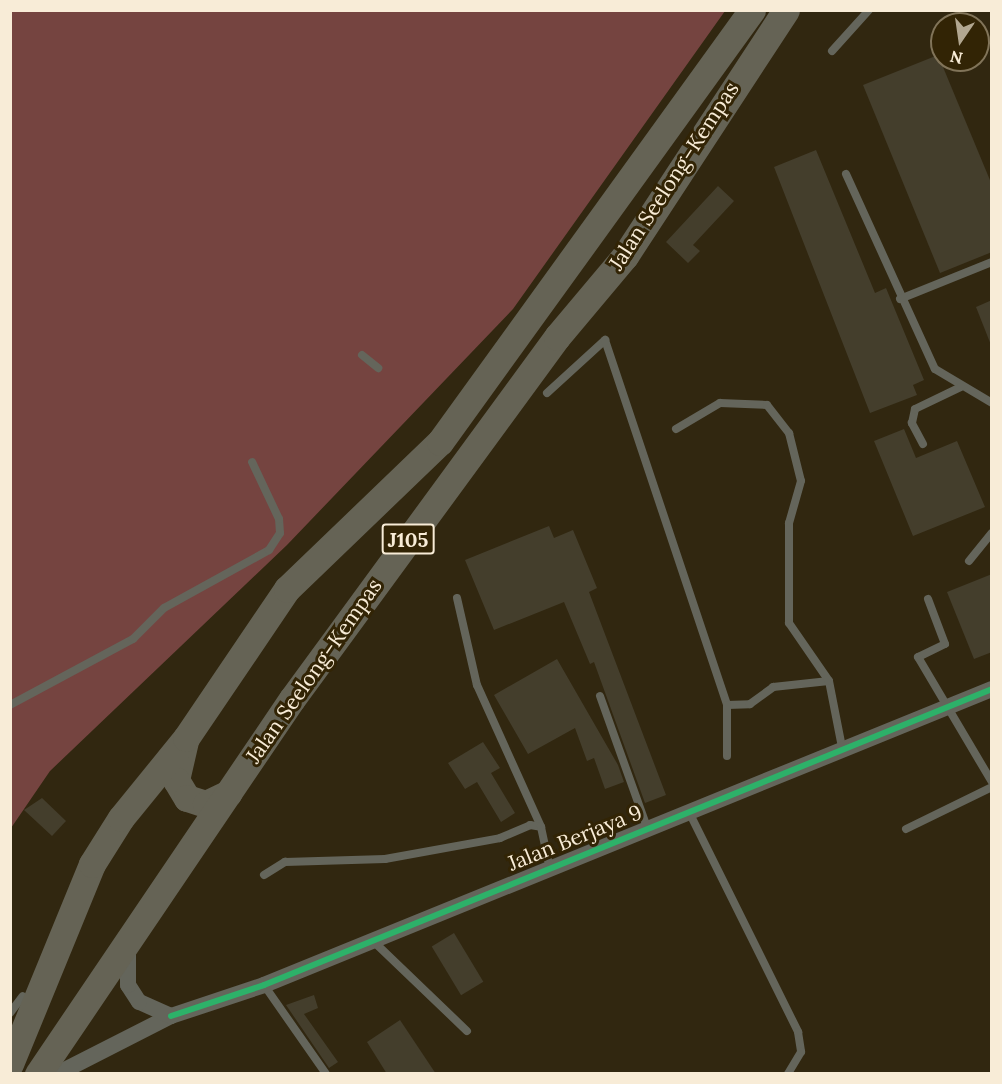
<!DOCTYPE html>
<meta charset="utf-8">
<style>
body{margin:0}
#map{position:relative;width:1002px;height:1084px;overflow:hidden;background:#312710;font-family:Lora,serif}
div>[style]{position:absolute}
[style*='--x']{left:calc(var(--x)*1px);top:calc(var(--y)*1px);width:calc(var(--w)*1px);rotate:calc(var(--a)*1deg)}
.green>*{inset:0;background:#754440}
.building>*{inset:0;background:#443e2c;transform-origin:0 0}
.service>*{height:8px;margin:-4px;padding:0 4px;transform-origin:4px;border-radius:4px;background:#64655b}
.minor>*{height:16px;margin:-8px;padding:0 8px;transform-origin:8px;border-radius:8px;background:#64655b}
.primary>*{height:27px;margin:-13.5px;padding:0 13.5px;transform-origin:13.5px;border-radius:13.5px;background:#656355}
.cycleway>*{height:6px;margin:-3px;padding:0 3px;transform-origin:3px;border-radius:3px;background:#2db169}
span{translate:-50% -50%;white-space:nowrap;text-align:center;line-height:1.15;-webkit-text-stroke:6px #322405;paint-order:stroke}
.shield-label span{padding:2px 4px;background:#322405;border:2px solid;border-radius:4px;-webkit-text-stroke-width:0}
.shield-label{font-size:20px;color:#f8ecd7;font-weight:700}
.street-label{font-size:21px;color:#f8ecd7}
.frame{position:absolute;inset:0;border:12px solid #f8ecd7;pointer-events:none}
.north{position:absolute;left:930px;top:12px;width:60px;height:60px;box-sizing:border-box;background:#322405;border:2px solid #817459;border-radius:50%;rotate:193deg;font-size:16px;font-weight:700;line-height:24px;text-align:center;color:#f8ecd7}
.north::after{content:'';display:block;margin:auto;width:21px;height:27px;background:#b2a791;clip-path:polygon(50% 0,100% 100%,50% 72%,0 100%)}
</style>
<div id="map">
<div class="green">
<i style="clip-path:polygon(11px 11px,725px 11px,513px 309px,287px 545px,50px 771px,11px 828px)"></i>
</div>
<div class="building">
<i style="clip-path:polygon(938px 55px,992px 185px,992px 252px,940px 273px,863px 85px)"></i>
<i style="clip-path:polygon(816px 150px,875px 293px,886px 288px,924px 380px,913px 385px,917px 395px,870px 413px,774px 167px)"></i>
<i style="clip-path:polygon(718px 186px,734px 201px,693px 245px,700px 251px,688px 263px,666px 242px)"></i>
<i style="clip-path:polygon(992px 300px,992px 344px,991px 345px,976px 307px)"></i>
<i style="clip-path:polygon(904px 429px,916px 458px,957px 441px,985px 507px,913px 536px,874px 441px)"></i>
<i style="clip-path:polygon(549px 526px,554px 538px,573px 530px,597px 588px,589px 592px,666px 795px,645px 803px,594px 662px,590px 664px,564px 602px,494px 630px,465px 560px)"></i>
<i style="clip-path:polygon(992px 574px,992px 652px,974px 659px,947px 592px)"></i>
<i style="clip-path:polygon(557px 659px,618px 765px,624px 782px,605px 789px,594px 758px,587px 761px,575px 728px,528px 754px,494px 695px)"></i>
<i style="clip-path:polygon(483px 742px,500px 768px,491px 773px,515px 813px,501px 822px,477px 782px,465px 789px,448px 763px)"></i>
<i style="clip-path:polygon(42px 798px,66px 821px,52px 836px,24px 810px)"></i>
<i style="left:454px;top:933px;width:57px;height:26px;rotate:59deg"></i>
<i style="clip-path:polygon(314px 995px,318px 1008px,304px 1014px,338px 1062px,329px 1068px,286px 1005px)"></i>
<i style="clip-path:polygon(400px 1020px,436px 1074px,387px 1074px,367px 1042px)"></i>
</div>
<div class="service">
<i style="--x:832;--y:51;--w:55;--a:-47.9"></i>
<i style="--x:846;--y:174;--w:214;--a:65.5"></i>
<i style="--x:935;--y:369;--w:66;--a:30.8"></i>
<i style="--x:900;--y:299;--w:99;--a:-21.9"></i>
<i style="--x:362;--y:355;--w:21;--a:39"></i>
<i style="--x:547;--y:393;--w:79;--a:-42.4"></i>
<i style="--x:605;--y:340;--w:385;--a:71.5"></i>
<i style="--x:727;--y:705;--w:23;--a:-2"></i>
<i style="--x:750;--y:704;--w:29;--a:-36"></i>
<i style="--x:773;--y:687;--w:56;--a:-6.1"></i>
<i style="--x:829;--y:681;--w:67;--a:78.9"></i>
<i style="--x:676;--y:429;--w:51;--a:-30.6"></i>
<i style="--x:720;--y:403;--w:47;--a:2.4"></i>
<i style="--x:767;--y:405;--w:36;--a:52"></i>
<i style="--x:789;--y:433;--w:49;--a:76"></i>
<i style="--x:801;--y:481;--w:44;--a:105.9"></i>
<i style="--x:789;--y:523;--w:100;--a:90"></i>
<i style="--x:789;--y:623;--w:70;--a:55.4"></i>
<i style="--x:923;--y:444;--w:24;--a:-118"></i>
<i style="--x:912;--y:423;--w:14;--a:-78"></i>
<i style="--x:915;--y:409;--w:51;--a:-25.6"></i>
<i style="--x:969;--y:561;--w:36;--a:-51"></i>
<i style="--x:457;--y:598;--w:89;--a:77.1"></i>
<i style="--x:477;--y:685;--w:156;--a:65.7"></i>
<i style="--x:928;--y:599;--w:48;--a:69.3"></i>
<i style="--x:945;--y:644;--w:30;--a:154"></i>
<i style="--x:918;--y:657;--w:145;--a:59.4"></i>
<i style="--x:600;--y:696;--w:139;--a:70.3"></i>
<i style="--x:10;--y:705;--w:140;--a:-28.2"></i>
<i style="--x:133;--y:639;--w:44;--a:-45"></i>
<i style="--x:164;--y:608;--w:120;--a:-28.9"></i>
<i style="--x:269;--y:550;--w:20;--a:-57"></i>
<i style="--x:280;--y:533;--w:14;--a:-94"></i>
<i style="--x:279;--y:519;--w:63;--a:-115.3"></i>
<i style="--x:727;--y:756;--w:51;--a:-90"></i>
<i style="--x:688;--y:810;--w:248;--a:63.6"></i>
<i style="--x:798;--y:1032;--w:20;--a:81"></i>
<i style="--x:801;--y:1052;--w:26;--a:121"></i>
<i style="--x:906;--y:829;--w:96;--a:-26"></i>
<i style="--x:264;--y:875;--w:25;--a:-32"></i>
<i style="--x:285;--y:862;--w:100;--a:-1.7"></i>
<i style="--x:385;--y:859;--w:117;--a:-10.3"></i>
<i style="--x:500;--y:838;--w:33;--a:-23"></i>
<i style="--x:530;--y:825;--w:11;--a:10"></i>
<i style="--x:541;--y:827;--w:39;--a:78"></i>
<i style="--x:371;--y:939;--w:133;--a:43.8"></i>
<i style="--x:264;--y:985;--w:108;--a:55.1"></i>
<i style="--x:10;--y:1013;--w:21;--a:-53"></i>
</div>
<div class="minor">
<i style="--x:171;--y:1016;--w:98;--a:-18.4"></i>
<i style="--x:264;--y:985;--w:786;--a:-22.13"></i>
<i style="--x:57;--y:1074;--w:128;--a:-27"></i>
<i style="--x:171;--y:1016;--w:35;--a:-156"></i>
<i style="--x:139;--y:1002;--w:20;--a:-123"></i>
<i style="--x:128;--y:985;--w:38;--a:-90"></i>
</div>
<div class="primary">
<i style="--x:185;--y:741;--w:40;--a:103"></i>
<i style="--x:176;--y:780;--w:21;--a:59"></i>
<i style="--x:187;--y:798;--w:20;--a:18"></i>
<i style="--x:206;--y:804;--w:25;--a:-26"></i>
<i style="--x:10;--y:1064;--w:216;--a:-67.7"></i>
<i style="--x:92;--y:864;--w:54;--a:-57.8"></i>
<i style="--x:121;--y:818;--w:103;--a:-50.9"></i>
<i style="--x:186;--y:738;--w:180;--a:-55.9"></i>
<i style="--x:287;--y:589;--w:212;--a:-43.9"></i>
<i style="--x:440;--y:442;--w:533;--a:-54.16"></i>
<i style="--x:38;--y:1074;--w:453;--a:-55.9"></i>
<i style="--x:292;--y:699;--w:449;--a:-53.8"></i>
<i style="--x:557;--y:337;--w:106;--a:-50"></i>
<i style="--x:625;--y:256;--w:294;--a:-56.8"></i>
</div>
<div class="cycleway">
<i style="--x:171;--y:1016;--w:98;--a:-18.4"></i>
<i style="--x:264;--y:985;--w:786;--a:-22.13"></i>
</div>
<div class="shield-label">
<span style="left:408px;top:539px">J105</span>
</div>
<div class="street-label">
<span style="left:674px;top:176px;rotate:-57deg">Jalan Seelong–Kempas</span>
<span style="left:314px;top:671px;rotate:-55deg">Jalan Seelong–Kempas</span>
<span style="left:575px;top:838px;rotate:-22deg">Jalan Berjaya 9</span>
</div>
<div class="frame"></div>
<div class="north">N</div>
</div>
